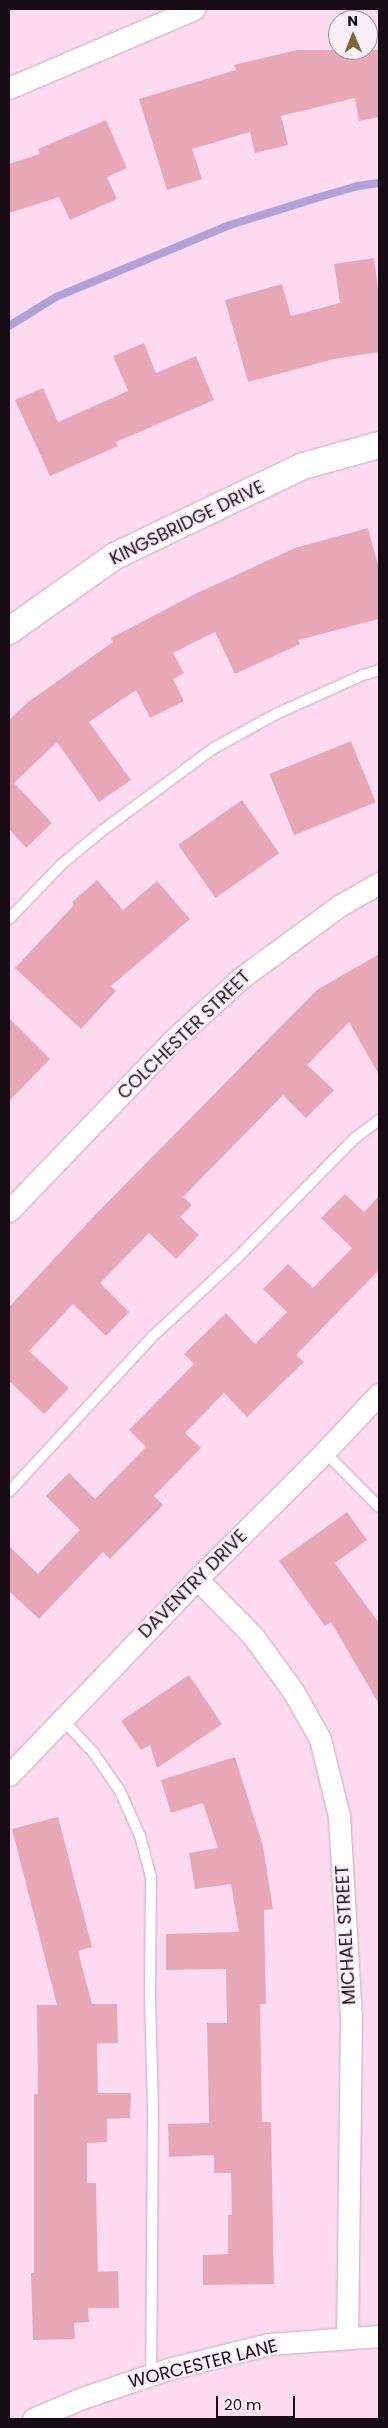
<!DOCTYPE html>
<style>
body{margin:0}
#map{position:relative;width:388px;height:2428px;overflow:hidden;background:#fddaef;font-family:Poppins,sans-serif}
div>[style]{position:absolute}
[style*='--x']{left:calc(var(--x)*1px);top:calc(var(--y)*1px);width:calc(var(--w)*1px);rotate:calc(var(--a)*1deg)}
.stream>*{height:8px;margin:-4px;padding:0 4px;transform-origin:4px;border-radius:4px;background:#b0a2d9}
.building>*{inset:0;background:#e7a7b7;transform-origin:0 0}
.roads{filter:drop-shadow(0 0 1px #caa9be) drop-shadow(0 0 1px #caa9be)}
.service>*{height:10px;margin:-5px;padding:0 5px;transform-origin:5px;border-radius:5px;background:#fff}
.minor>*{height:21px;margin:-10.5px;padding:0 10.5px;transform-origin:10.5px;border-radius:10.5px;background:#fff}
.tertiary>*{height:26px;margin:-13px;padding:0 13px;transform-origin:13px;border-radius:13px;background:#fff}
span{translate:-50% -50%;white-space:nowrap;text-align:center;line-height:1.15;-webkit-text-stroke:4.5px #fceef7;paint-order:stroke}
.street-label{font-size:18px;color:#170c13}
.frame{position:absolute;inset:0;border:10px solid #170c13;pointer-events:none}
.north{position:absolute;left:328px;top:10px;width:50px;height:50px;box-sizing:border-box;background:#fceef7;border:1px solid #a0949c;border-radius:50%;rotate:359deg;font-size:14px;font-weight:700;line-height:20px;text-align:center;color:#170c13}
.north::after{content:'';display:block;margin:auto;width:18px;height:22px;background:#796735;clip-path:polygon(50% 0,100% 100%,50% 72%,0 100%)}
.scale{position:absolute;left:216px;top:2396px;width:79px;height:22px;box-sizing:border-box;border:2px solid #170c13;border-top:0;padding-left:6px;font-size:15px;line-height:18px;white-space:nowrap;color:#170c13;-webkit-text-stroke:4px #fceef7;paint-order:stroke}
</style>
<div id="map">
<div class="stream">
<i style="--x:9;--y:326;--w:55;--a:-31.7"></i>
<i style="--x:56;--y:297;--w:188;--a:-22.5"></i>
<i style="--x:230;--y:225;--w:90;--a:-17.4"></i>
<i style="--x:316;--y:198;--w:44;--a:-15.9"></i>
<i style="--x:358;--y:186;--w:21;--a:-8"></i>
</div>
<div class="building">
<i style="clip-path:polygon(297px 50px,379px 50px,379px 117px,359px 121px,355px 98px,281px 116px,288px 145px,255px 153px,250px 132px,192px 149px,202px 179px,167px 190px,139px 99px,236px 70px,234px 65px)"></i>
<i style="clip-path:polygon(106px 120px,127px 168px,107px 177px,117px 199px,70px 220px,59px 197px,9px 213px,9px 164px,40px 154px,38px 149px)"></i>
<i style="clip-path:polygon(374px 258px,379px 298px,379px 352px,334px 359px,248px 382px,225px 300px,282px 284px,291px 316px,340px 303px,334px 264px)"></i>
<i style="clip-path:polygon(144px 343px,156px 373px,196px 356px,214px 400px,116px 442px,118px 446px,50px 476px,15px 400px,43px 388px,58px 422px,128px 391px,113px 356px)"></i>
<i style="clip-path:polygon(368px 528px,379px 569px,379px 619px,298px 640px,300px 644px,235px 674px,215px 632px,173px 653px,184px 673px,173px 679px,184px 701px,150px 718px,136px 690px,89px 722px,131px 780px,99px 802px,57px 742px,14px 783px,52px 823px,26px 848px,9px 829px,9px 720px,28px 702px,113px 642px,111px 638px,197px 593px,295px 548px)"></i>
<i style="left:351px;top:741px;width:66px;height:88px;rotate:68deg"></i>
<i style="left:242px;top:800px;width:65px;height:78px;rotate:55deg"></i>
<i style="clip-path:polygon(97px 880px,123px 910px,157px 881px,190px 919px,111px 986px,116px 991px,81px 1029px,15px 968px,74px 905px,72px 902px)"></i>
<i style="clip-path:polygon(379px 954px,379px 1075px,349px 1022px,307px 1065px,334px 1090px,306px 1118px,283px 1095px,183px 1197px,192px 1205px,180px 1217px,199px 1235px,176px 1259px,149px 1233px,100px 1283px,129px 1312px,106px 1336px,73px 1304px,29px 1351px,69px 1388px,44px 1414px,9px 1381px,9px 1307px,95px 1215px,317px 990px)"></i>
<i style="clip-path:polygon(9px 1018px,50px 1059px,9px 1101px)"></i>
<i style="clip-path:polygon(345px 1194px,364px 1212px,379px 1196px,379px 1270px,296px 1355px,304px 1362px,247px 1417px,224px 1393px,185px 1433px,201px 1448px,154px 1496px,163px 1505px,110px 1559px,103px 1552px,39px 1619px,9px 1591px,9px 1546px,38px 1574px,80px 1530px,46px 1496px,69px 1473px,95px 1499px,146px 1447px,129px 1430px,194px 1364px,184px 1354px,226px 1313px,255px 1344px,287px 1312px,263px 1289px,288px 1264px,313px 1288px,352px 1248px,321px 1218px)"></i>
<i style="clip-path:polygon(347px 1512px,367px 1540px,335px 1563px,379px 1623px,379px 1704px,331px 1622px,325px 1626px,279px 1561px)"></i>
<i style="clip-path:polygon(189px 1675px,222px 1724px,157px 1768px,150px 1745px,141px 1750px,121px 1721px)"></i>
<i style="clip-path:polygon(235px 1757px,263px 1846px,273px 1909px,264px 1910px,266px 2004px,260px 2004px,262px 2122px,271px 2122px,274px 2284px,203px 2285px,203px 2255px,228px 2254px,228px 2215px,232px 2215px,231px 2173px,214px 2173px,214px 2155px,169px 2157px,168px 2124px,209px 2123px,207px 2023px,227px 2023px,226px 1969px,166px 1970px,166px 1934px,239px 1932px,231px 1884px,195px 1889px,189px 1853px,218px 1848px,203px 1803px,171px 1813px,161px 1780px)"></i>
<i style="clip-path:polygon(58px 1817px,92px 1947px,78px 1951px,92px 2004px,117px 2004px,118px 2043px,97px 2043px,98px 2093px,131px 2093px,130px 2118px,107px 2119px,107px 2142px,87px 2143px,87px 2183px,96px 2183px,98px 2272px,118px 2271px,119px 2308px,88px 2308px,89px 2322px,74px 2323px,75px 2339px,33px 2340px,31px 2273px,34px 2273px,34px 2094px,38px 2094px,37px 2005px,57px 2005px,12px 1829px)"></i>
</div>
<div class="roads">
<div class="service">
<i style="--x:9;--y:919;--w:76;--a:-46.1"></i>
<i style="--x:62;--y:864;--w:53;--a:-39.7"></i>
<i style="--x:103;--y:830;--w:138;--a:-36.5"></i>
<i style="--x:214;--y:748;--w:73;--a:-28.7"></i>
<i style="--x:278;--y:713;--w:93;--a:-24.1"></i>
<i style="--x:363;--y:675;--w:17;--a:-17"></i>
<i style="--x:325;--y:1452;--w:77;--a:45.5"></i>
<i style="--x:9;--y:1492;--w:211;--a:-47.3"></i>
<i style="--x:152;--y:1337;--w:115;--a:-42.9"></i>
<i style="--x:236;--y:1259;--w:170;--a:-45.5"></i>
<i style="--x:355;--y:1138;--w:30;--a:-37"></i>
<i style="--x:62;--y:1719;--w:45;--a:46.8"></i>
<i style="--x:93;--y:1752;--w:47;--a:55.3"></i>
<i style="--x:120;--y:1791;--w:49;--a:66"></i>
<i style="--x:140;--y:1836;--w:42;--a:75"></i>
<i style="--x:151;--y:1877;--w:118;--a:90.5"></i>
<i style="--x:150;--y:1995;--w:116;--a:88.5"></i>
<i style="--x:153;--y:2111;--w:264;--a:90.4"></i>
</div>
<div class="minor">
<i style="--x:9;--y:88;--w:201;--a:-23.1"></i>
<i style="--x:9;--y:1211;--w:238;--a:-46.2"></i>
<i style="--x:174;--y:1039;--w:91;--a:-42.3"></i>
<i style="--x:241;--y:978;--w:122;--a:-36.3"></i>
<i style="--x:339;--y:906;--w:46;--a:-29.9"></i>
<i style="--x:197;--y:1579;--w:80;--a:45.5"></i>
<i style="--x:253;--y:1636;--w:68;--a:54"></i>
<i style="--x:293;--y:1691;--w:55;--a:60.6"></i>
<i style="--x:320;--y:1739;--w:79;--a:76.1"></i>
<i style="--x:339;--y:1816;--w:202;--a:86.6"></i>
<i style="--x:351;--y:2018;--w:319;--a:90.7"></i>
<i style="--x:9;--y:1775;--w:272;--a:-46.2"></i>
<i style="--x:197;--y:1579;--w:168;--a:-44.8"></i>
<i style="--x:316;--y:1461;--w:92;--a:-46.8"></i>
<i style="--x:33;--y:2419;--w:53;--a:-23.2"></i>
<i style="--x:82;--y:2398;--w:91;--a:-18.6"></i>
<i style="--x:168;--y:2369;--w:104;--a:-13.9"></i>
<i style="--x:269;--y:2344;--w:110;--a:-4.2"></i>
</div>
<div class="tertiary">
<i style="--x:9;--y:631;--w:130;--a:-35.3"></i>
<i style="--x:115;--y:556;--w:208;--a:-25.6"></i>
<i style="--x:303;--y:466;--w:79;--a:-15.4"></i>
</div>
</div>
<div class="street-label">
<span style="left:187px;top:523px;rotate:-26deg">KINGSBRIDGE DRIVE</span>
<span style="left:184px;top:1035px;rotate:-44deg">COLCHESTER STREET</span>
<span style="left:193px;top:1584px;rotate:-45deg">DAVENTRY DRIVE</span>
<span style="left:346px;top:1935px;rotate:-93deg">MICHAEL STREET</span>
<span style="left:203px;top:2364px;rotate:-14deg">WORCESTER LANE</span>
</div>
<div class="frame"></div>
<div class="north">N</div>
<div class="scale">20 m</div>
</div>
